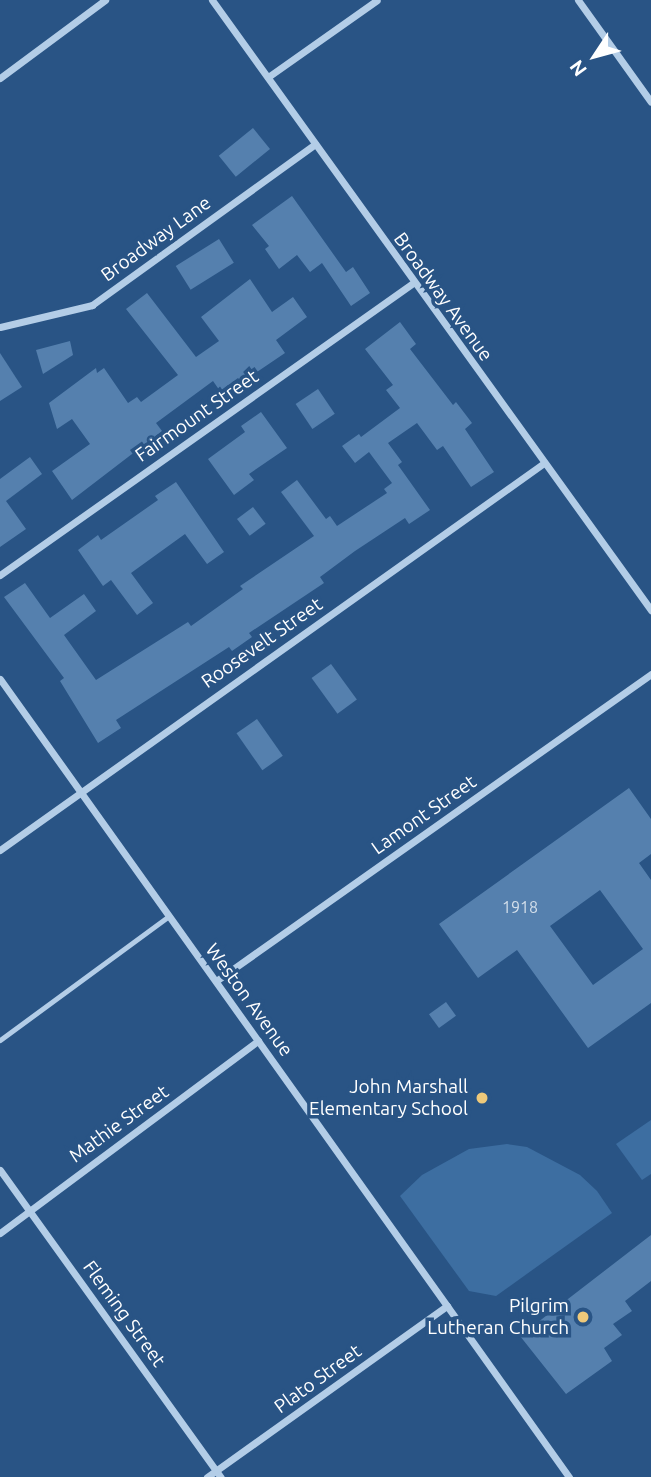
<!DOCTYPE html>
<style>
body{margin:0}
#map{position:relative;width:651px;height:1477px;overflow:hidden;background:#295485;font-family:Ubuntu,sans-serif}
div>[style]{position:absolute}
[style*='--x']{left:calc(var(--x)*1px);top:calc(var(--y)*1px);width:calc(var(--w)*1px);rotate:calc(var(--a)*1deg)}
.green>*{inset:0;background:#3d6ea1}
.building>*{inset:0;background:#5580ae;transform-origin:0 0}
.service>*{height:5px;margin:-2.5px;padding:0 2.5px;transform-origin:2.5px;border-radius:2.5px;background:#b3cde7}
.minor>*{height:7px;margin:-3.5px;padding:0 3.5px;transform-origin:3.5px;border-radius:3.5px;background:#b3cde7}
.dots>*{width:19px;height:19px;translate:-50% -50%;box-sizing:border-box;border:4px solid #295485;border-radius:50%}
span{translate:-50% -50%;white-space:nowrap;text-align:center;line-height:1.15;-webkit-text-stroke:7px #295485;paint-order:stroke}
.number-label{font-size:16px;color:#d4dfeb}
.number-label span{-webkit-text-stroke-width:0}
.street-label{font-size:19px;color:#fff}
.poi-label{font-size:19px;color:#fff}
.right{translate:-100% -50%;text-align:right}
.north{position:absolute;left:560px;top:21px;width:70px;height:70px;-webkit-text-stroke:5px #295485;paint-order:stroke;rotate:234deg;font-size:19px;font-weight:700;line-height:28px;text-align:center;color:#fff}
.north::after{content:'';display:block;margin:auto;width:24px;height:32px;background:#fff;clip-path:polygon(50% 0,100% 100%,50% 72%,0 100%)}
</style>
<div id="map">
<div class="green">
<i style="clip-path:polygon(651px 1120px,651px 1174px,642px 1180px,616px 1144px)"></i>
<i style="clip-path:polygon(507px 1144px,527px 1147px,580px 1175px,597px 1191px,612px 1213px,496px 1296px,469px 1291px,400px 1196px,422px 1175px,469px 1149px)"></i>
</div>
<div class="building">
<i style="left:253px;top:128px;width:27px;height:44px;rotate:51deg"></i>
<i style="clip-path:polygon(292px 196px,346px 272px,353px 267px,370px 293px,351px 306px,322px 263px,310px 272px,297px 255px,279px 269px,265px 249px,269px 246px,252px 225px)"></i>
<i style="left:219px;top:239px;width:28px;height:51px;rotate:58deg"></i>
<i style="clip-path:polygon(250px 279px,272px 312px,293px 297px,307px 317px,276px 340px,285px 353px,242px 382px,238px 378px,220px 391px,213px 381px,156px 423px,162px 431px,72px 500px,52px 471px,90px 444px,72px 419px,57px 429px,49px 403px,96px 368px,97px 373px,104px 368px,128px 403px,137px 397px,141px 402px,178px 375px,126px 309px,147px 293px,196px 357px,219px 341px,201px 317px)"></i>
<i style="clip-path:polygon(400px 322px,416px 344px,410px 349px,453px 405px,456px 402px,472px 423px,465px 429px,494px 472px,471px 487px,443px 446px,437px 450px,417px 423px,388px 443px,402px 462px,398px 465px,430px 510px,409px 524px,405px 518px,355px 551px,320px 577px,324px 583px,249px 633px,252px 637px,232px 651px,229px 647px,116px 720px,121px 728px,98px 743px,60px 681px,64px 678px,4px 597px,25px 583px,50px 618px,84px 594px,96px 611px,64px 635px,96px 680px,188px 622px,191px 626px,243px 589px,240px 586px,314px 536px,281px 492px,297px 480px,326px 519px,330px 516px,337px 526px,387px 493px,384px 489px,392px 483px,369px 452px,355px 463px,342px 446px,359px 434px,361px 437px,400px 408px,386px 390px,393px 385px,365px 349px)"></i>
<i style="clip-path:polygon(70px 341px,73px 355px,43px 374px,36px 350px)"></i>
<i style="clip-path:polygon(0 353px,22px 387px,0 401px)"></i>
<i style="left:318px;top:389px;width:30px;height:27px;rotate:56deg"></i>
<i style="clip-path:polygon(261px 412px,287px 448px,249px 474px,254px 480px,234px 495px,208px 459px,245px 432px,241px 426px)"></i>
<i style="clip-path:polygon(30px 457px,42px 474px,6px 501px,26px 529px,0 547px,0 479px)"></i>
<i style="clip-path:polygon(176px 482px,224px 552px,207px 564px,185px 534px,131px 573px,153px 603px,137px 615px,111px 580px,103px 586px,78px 550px,98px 535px,101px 540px,158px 500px,155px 496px)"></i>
<i style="left:253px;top:507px;width:21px;height:20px;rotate:53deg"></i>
<i style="left:331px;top:664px;width:44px;height:24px;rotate:54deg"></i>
<i style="left:257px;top:719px;width:45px;height:25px;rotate:55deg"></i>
<i style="clip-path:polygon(evenodd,629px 788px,651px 819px,651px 854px,639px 863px,651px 880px,651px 1003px,588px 1048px,517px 950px,478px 978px,439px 924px,629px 788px,600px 890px,643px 949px,593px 985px,550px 926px,600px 890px)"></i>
<i style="left:446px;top:1002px;width:17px;height:21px;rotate:54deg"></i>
<i style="clip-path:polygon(651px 1235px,651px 1281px,625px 1301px,632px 1311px,613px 1324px,622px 1335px,604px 1348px,612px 1361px,566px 1394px,520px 1336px)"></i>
</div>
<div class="service">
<i style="--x:0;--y:1040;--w:210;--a:-36.3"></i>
</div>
<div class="minor">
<i style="--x:212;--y:0;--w:752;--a:54.26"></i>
<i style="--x:578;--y:0;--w:125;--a:54.4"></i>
<i style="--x:268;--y:77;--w:133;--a:-35.2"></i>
<i style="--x:0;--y:78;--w:131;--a:-36.6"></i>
<i style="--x:0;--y:327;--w:95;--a:-13.4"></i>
<i style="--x:92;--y:305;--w:275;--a:-35.8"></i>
<i style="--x:0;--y:575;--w:506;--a:-35.26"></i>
<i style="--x:0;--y:679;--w:980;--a:54.51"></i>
<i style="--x:0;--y:850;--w:668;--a:-35.43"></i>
<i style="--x:216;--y:981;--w:532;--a:-35.21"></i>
<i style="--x:0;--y:1170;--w:378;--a:54.3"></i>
<i style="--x:0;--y:1233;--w:322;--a:-36.7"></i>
<i style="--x:207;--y:1477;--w:295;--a:-35.5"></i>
</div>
<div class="dots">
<i style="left:482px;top:1098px;background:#eec97a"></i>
<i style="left:583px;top:1317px;background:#eec97a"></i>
</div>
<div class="number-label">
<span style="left:520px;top:907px">1918</span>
</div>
<div class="street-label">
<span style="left:156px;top:239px;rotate:-36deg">Broadway Lane</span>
<span style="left:443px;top:297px;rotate:54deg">Broadway Avenue</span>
<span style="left:197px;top:416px;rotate:-35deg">Fairmount Street</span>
<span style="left:262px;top:643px;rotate:-35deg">Roosevelt Street</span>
<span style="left:424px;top:815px;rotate:-35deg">Lamont Street</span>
<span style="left:249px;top:1000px;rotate:54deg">Weston Avenue</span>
<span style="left:119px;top:1124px;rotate:-36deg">Mathie Street</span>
<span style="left:124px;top:1314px;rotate:54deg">Fleming Street</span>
<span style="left:318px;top:1379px;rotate:-36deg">Plato Street</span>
</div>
<div class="poi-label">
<span class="right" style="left:468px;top:1098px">John Marshall<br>Elementary School</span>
<span class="right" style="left:569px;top:1317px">Pilgrim<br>Lutheran Church</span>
</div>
<div class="north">N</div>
</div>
